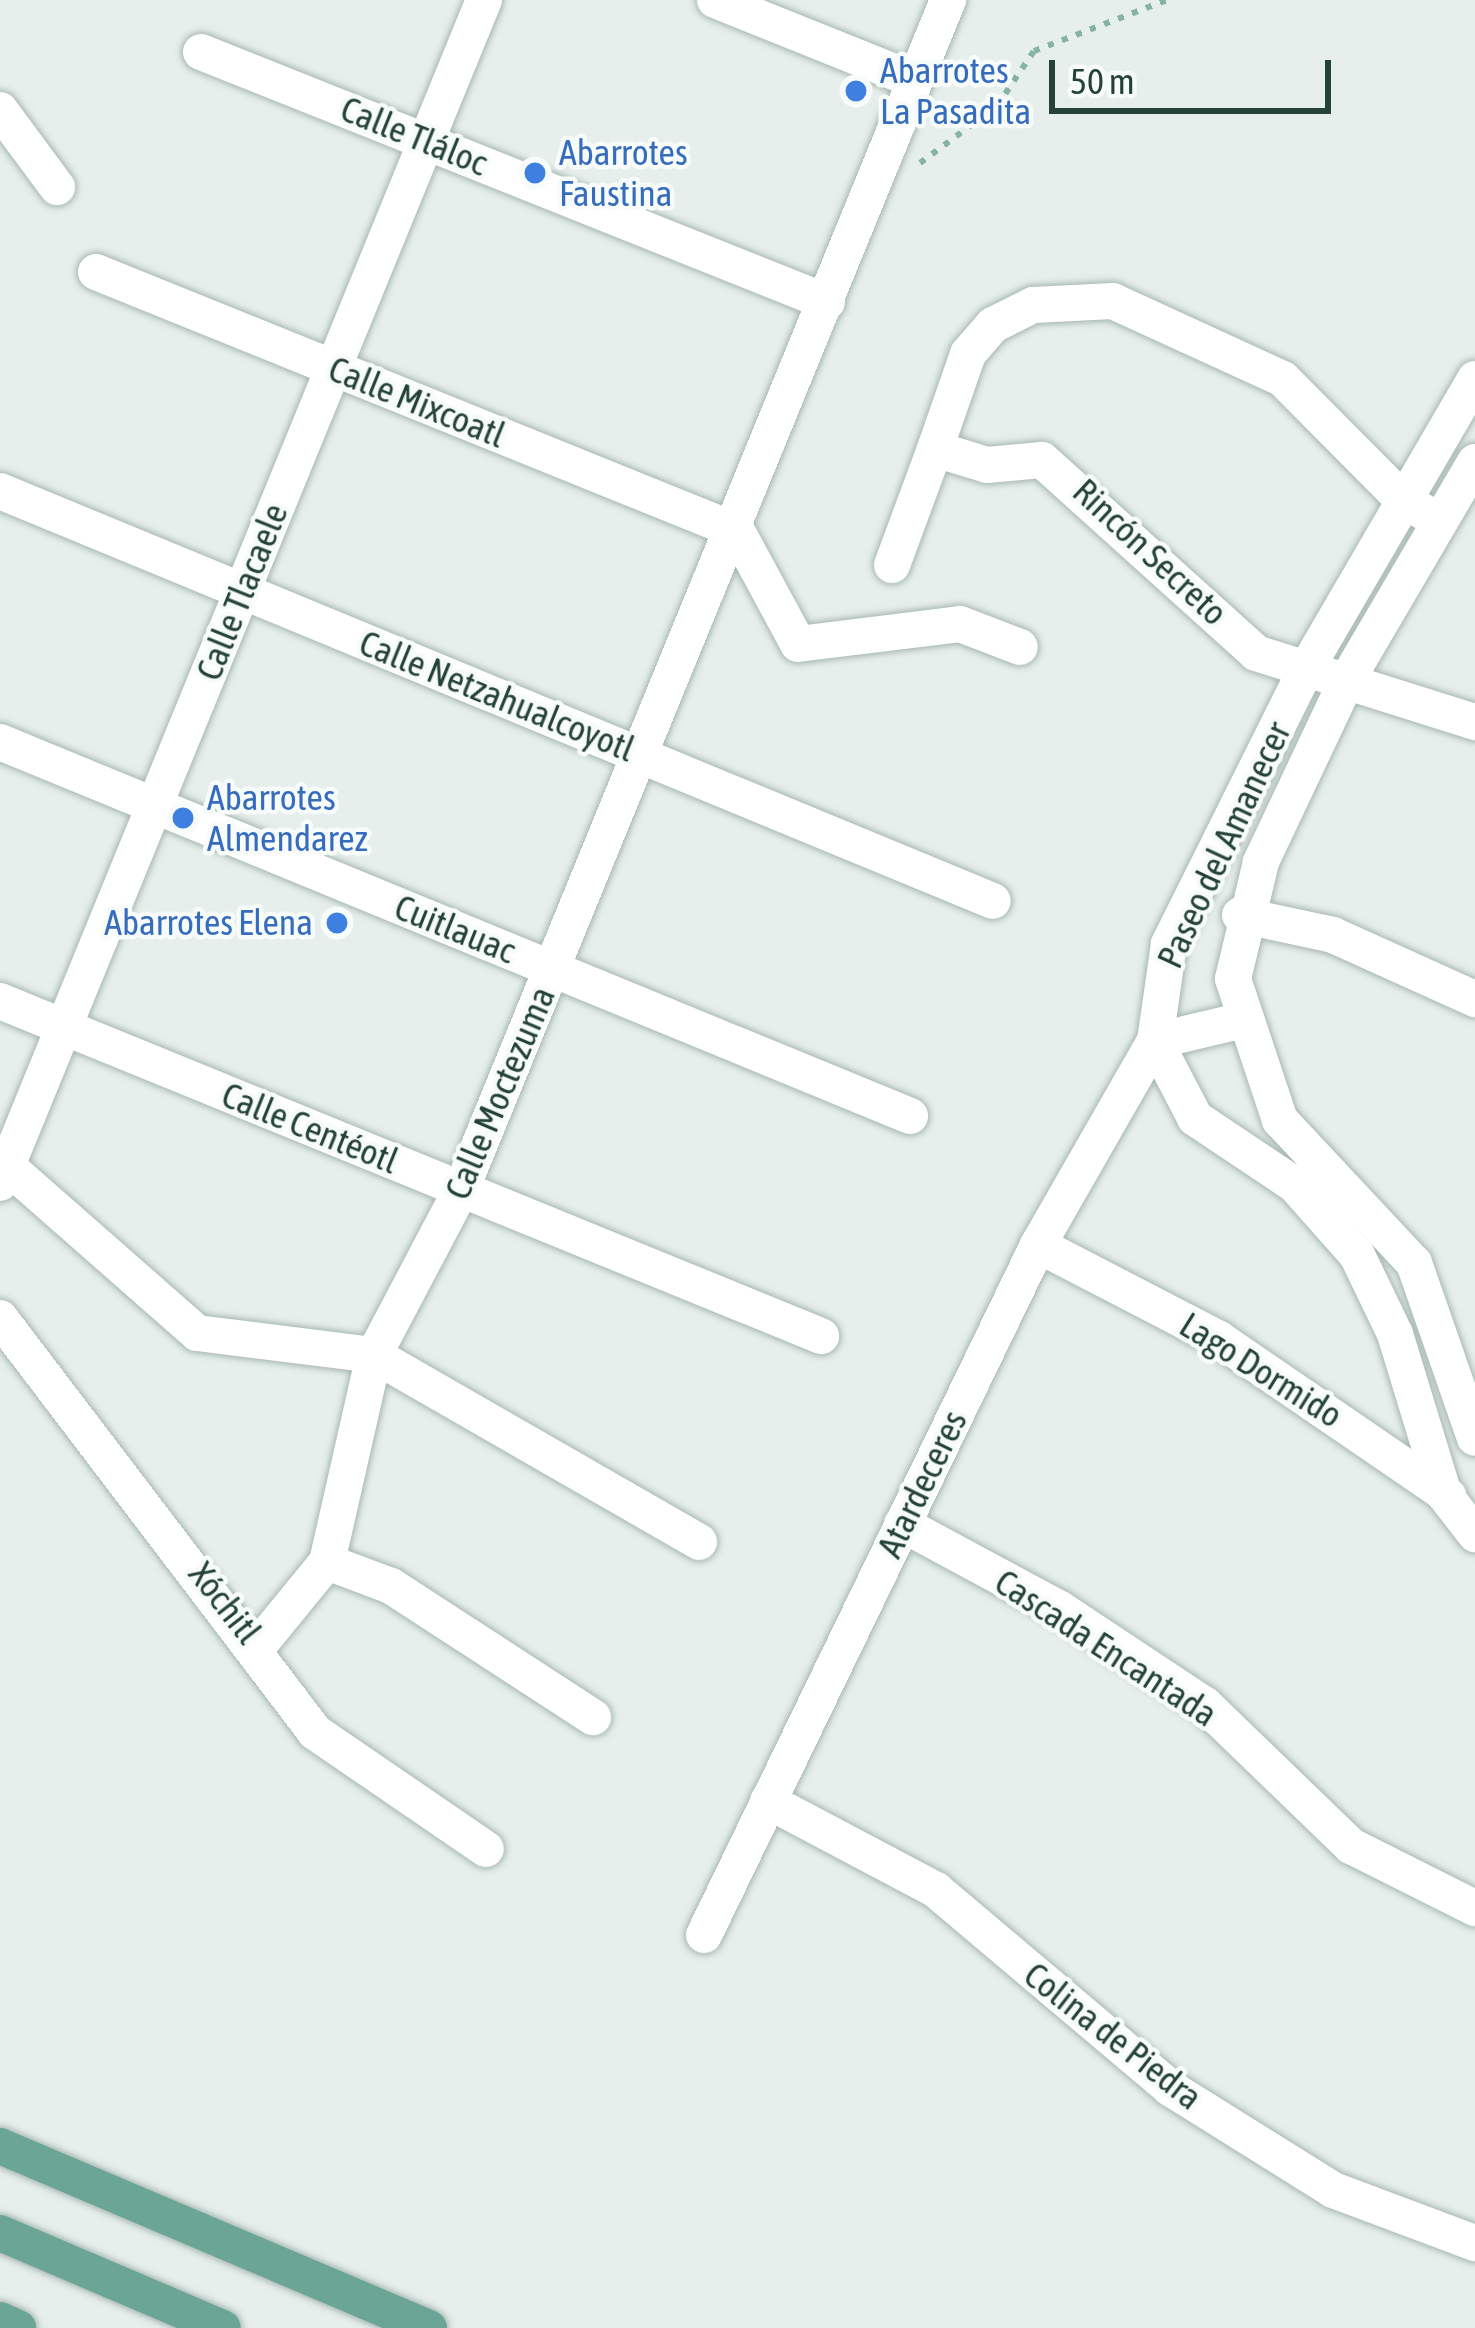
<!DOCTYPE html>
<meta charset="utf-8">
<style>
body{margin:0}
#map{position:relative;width:1475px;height:2328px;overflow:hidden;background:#e6efeb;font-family:"Asap Condensed",sans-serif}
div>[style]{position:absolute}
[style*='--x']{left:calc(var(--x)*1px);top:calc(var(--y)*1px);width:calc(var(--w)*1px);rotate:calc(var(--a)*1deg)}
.path>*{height:6px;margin-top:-3px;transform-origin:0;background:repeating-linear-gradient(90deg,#86b3a5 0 6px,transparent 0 15px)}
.roads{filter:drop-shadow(0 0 3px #a8b8b2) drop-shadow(0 0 3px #a8b8b2)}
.minor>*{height:36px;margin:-18px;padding:0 18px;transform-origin:18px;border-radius:18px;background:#fff}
.major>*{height:36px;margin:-18px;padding:0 18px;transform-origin:18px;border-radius:18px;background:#6aa596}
.dots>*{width:33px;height:33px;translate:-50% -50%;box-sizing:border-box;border:6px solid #f7fbf9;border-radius:50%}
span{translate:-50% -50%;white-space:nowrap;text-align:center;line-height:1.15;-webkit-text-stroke:9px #f7fbf9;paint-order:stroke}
.shop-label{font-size:36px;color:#366cbe}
.left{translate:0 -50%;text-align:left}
.right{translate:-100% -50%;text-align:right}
.street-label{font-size:36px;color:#24423a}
.scale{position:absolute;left:1049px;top:60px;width:282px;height:54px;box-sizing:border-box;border:6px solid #24423a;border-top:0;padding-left:15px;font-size:36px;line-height:42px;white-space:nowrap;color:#24423a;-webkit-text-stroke:9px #f7fbf9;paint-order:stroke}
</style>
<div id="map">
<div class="path">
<i style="--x:920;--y:163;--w:96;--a:-36.5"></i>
<i style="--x:997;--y:106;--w:66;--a:-56.1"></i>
<i style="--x:1034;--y:51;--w:142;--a:-21"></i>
</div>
<div class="roads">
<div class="minor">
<i style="--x:715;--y:0;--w:214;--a:21.9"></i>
<i style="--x:201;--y:52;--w:674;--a:21.77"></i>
<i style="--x:0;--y:110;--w:96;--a:53.5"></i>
<i style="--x:96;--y:272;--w:691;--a:22"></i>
<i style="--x:1475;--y:379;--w:340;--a:120.2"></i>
<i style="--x:1304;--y:673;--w:303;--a:116.5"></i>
<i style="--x:1169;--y:944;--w:98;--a:98.2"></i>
<i style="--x:1155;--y:1041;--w:87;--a:62.5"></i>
<i style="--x:1195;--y:1118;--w:120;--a:33.8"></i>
<i style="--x:1295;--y:1185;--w:94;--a:48.5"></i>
<i style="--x:1357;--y:1255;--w:88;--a:64.3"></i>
<i style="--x:1395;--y:1334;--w:167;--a:73"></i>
<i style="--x:1444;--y:1494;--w:51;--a:52.2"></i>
<i style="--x:1475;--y:462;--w:257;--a:120.4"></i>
<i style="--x:1345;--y:684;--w:197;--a:115.3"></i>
<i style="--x:1261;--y:862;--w:120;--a:103.5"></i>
<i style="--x:1233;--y:979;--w:149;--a:71.6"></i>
<i style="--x:1280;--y:1120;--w:196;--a:46.9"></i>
<i style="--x:1414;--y:1263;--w:185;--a:70.8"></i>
<i style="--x:0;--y:491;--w:1074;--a:22.44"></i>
<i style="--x:1440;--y:521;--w:41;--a:-150.9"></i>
<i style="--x:1404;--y:501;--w:172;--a:-134.8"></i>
<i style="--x:1283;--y:379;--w:187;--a:-155.4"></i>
<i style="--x:1113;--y:301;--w:80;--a:177.1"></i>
<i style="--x:1033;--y:305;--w:45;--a:153.4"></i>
<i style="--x:993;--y:325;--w:38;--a:131"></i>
<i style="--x:968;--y:354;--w:101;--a:109.2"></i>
<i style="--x:935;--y:449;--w:54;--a:17.1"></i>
<i style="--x:987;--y:465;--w:55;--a:-5.2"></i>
<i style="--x:1042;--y:460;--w:288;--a:42"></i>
<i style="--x:1256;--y:653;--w:230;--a:17.5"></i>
<i style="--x:737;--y:531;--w:128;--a:61.6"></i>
<i style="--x:798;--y:644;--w:163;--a:-7"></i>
<i style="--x:960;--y:624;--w:64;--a:21"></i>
<i style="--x:892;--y:565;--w:124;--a:-69.7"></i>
<i style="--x:0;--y:742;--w:984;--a:22.34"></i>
<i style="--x:1240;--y:915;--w:95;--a:12.1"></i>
<i style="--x:1333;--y:935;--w:156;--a:24.3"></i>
<i style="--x:0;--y:1001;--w:887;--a:22.2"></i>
<i style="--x:7;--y:1166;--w:253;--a:41.3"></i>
<i style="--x:197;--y:1333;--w:178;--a:7.1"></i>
<i style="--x:374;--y:1355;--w:375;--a:29.9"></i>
<i style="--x:0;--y:1183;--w:1278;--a:-67.75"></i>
<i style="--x:1038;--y:1245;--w:204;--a:27.4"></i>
<i style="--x:1219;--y:1339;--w:278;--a:34.4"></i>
<i style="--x:0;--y:1318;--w:520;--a:52.73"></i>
<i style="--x:315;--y:1732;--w:207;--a:34.4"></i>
<i style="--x:902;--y:1524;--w:179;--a:28.3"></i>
<i style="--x:1060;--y:1609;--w:174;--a:33.5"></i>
<i style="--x:1205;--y:1705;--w:203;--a:44"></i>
<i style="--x:1351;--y:1846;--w:139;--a:26.6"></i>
<i style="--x:327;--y:1562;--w:68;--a:20.6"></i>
<i style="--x:391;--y:1586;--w:241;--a:33"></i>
<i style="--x:259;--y:1645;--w:107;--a:-50.7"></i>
<i style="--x:327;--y:1562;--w:212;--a:-77.2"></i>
<i style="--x:374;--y:1355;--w:187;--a:-62.2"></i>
<i style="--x:461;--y:1190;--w:1286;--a:-67.74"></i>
<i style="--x:768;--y:1801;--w:190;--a:27.9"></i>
<i style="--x:936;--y:1890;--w:307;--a:40.2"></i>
<i style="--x:1170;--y:2088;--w:192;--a:32"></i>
<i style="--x:1333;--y:2190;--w:152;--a:20.5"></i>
<i style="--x:704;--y:1935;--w:767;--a:-64.17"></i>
<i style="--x:1038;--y:1245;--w:235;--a:-60.2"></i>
<i style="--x:1155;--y:1041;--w:86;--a:-13.4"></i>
</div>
<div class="major">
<i style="--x:0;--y:2146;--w:466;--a:23"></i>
<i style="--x:0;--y:2233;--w:242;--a:23.1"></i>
<i style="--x:0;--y:2320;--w:20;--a:24"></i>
</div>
</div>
<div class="dots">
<i style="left:856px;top:91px;background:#3f7fe0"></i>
<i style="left:535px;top:173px;background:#3f7fe0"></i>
<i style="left:183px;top:818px;background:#3f7fe0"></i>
<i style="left:337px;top:923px;background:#3f7fe0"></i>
</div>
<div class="shop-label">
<span class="left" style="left:880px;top:91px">Abarrotes<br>La Pasadita</span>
<span class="left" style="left:559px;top:173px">Abarrotes<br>Faustina</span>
<span class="left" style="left:207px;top:818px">Abarrotes<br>Almendarez</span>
<span class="right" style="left:313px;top:923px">Abarrotes Elena</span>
</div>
<div class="street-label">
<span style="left:414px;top:136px;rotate:22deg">Calle Tláloc</span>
<span style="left:417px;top:402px;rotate:22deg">Calle Mixcoatl</span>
<span style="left:1150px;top:552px;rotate:43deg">Rincón Secreto</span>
<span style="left:242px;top:592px;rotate:-68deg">Calle Tlacaele</span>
<span style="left:497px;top:696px;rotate:22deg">Calle Netzahualcoyotl</span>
<span style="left:1224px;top:845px;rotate:-65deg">Paseo del Amanecer</span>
<span style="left:455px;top:929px;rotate:22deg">Cuitlauac</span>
<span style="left:500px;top:1093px;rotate:-67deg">Calle Moctezuma</span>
<span style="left:310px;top:1128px;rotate:22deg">Calle Centéotl</span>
<span style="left:1261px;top:1370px;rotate:32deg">Lago Dormido</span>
<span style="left:922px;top:1484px;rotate:-64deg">Atardeceres</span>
<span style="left:225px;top:1603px;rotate:52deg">Xóchitl</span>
<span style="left:1106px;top:1648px;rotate:33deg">Cascada Encantada</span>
<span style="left:1113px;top:2036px;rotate:38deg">Colina de Piedra</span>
</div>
<div class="scale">50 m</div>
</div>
